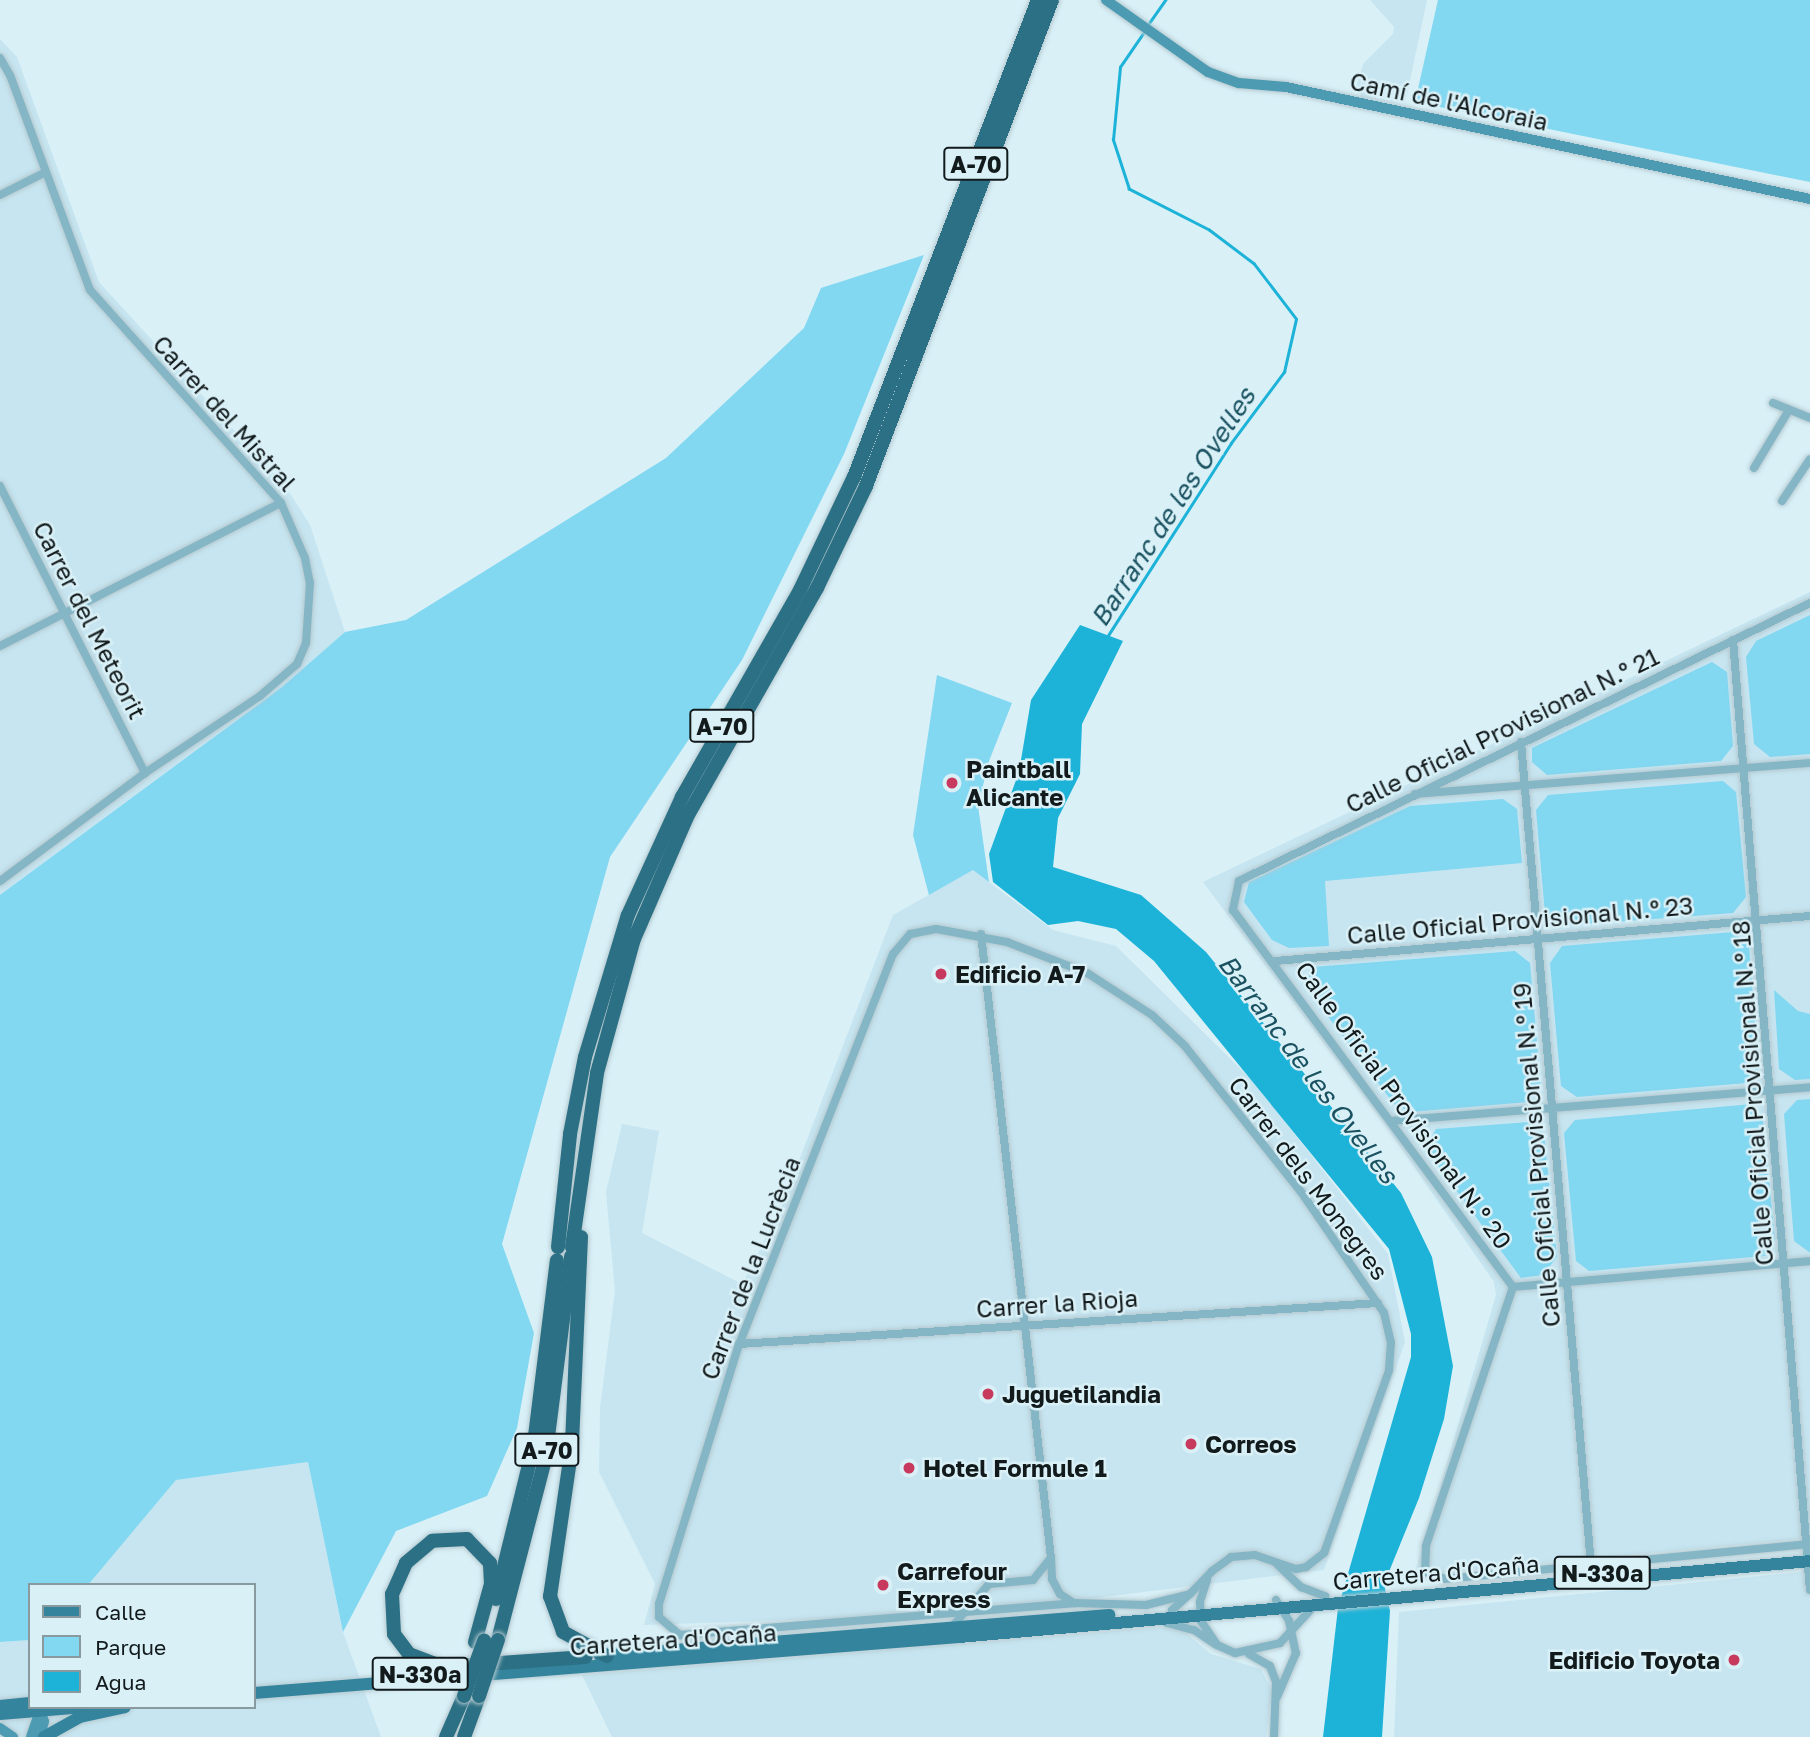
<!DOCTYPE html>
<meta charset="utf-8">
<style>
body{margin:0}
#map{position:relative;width:1810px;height:1737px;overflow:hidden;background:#d9f0f7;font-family:"Golos Text",sans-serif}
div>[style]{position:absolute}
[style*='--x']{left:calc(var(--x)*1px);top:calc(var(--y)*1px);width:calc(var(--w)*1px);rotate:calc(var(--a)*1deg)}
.built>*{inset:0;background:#c6e5f0}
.green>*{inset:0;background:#82d7f1}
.water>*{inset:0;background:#1db3d8}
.stream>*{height:2.5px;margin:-1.25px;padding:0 1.25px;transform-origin:1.25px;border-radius:1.25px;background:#1db3d8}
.roads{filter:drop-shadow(0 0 2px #b5c9d0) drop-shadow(0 0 2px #b5c9d0)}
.street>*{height:8px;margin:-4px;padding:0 4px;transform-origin:4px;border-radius:4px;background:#85b6c6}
.secondary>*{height:10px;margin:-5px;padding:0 5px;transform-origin:5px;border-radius:5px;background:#4c9bb2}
.primary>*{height:12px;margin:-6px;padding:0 6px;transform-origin:6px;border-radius:6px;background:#33849c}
.highway>*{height:14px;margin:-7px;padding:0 7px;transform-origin:7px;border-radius:7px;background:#2b7084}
.bridges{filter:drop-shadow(0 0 2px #b5c9d0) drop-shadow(0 0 2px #b5c9d0)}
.highway-bridge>*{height:14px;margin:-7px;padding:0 7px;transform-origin:7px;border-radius:7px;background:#2b7084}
.dots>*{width:19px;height:19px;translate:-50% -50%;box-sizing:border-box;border:4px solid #d9f0f7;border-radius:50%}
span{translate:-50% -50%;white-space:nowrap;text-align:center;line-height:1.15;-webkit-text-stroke:5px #d9f0f7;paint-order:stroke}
.shield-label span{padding:2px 5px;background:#d9f0f7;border:2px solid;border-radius:5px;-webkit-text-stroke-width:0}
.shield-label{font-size:23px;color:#121a1c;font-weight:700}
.street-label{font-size:24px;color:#121a1c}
.poi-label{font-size:24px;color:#121a1c;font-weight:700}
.left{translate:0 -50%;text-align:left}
.right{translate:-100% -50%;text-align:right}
.water-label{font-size:26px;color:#1a5261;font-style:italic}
.legend{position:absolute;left:28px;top:1583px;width:228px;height:126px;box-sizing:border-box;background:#d9f0f7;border:2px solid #899a9f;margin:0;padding:9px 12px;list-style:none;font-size:21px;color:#121a1c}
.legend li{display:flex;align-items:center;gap:14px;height:35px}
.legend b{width:35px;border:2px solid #899a9f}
</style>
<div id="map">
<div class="built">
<i style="clip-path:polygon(1370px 0,1427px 0,1405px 104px,1361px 97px,1357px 84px,1363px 64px,1393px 34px,1394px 27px)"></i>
<i style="clip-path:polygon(0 39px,17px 57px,99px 282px,286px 487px,310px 525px,345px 632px,282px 687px,0 895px)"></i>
<i style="clip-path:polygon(1810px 592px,1810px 1538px,1414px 1575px,1496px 1295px,1494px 1282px,1385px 1125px,1203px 882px)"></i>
<i style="clip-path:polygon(973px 870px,1053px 930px,1116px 946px,1255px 1083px,1388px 1254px,1405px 1342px,1324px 1570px,965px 1614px,644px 1625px,655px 1584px,599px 1472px,600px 1408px,615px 1291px,606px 1192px,622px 1124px,659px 1131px,642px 1233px,742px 1284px,780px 1210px,893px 915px)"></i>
<i style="clip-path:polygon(308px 1462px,343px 1632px,381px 1737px,0 1737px,0 1642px,30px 1640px,30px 1707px,254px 1707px,254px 1585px,88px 1585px,176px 1480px)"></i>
<i style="clip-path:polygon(1810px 1571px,1810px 1737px,1394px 1737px,1399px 1612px)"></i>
<i style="clip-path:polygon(1166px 1627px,1186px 1633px,1211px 1654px,1261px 1669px,1272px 1690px,1266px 1737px,612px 1737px,582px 1675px)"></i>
</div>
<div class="green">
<i style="clip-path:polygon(1438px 0,1810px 0,1810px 182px,1415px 102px)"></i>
<i style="clip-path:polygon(924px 255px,844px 454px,742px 660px,610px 857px,502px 1244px,534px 1333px,517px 1428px,487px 1496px,396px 1531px,343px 1632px,308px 1462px,176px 1480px,88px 1585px,30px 1585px,30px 1640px,0 1642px,0 895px,282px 687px,345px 632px,406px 620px,666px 458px,804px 328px,821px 288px)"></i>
<i style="clip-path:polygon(1810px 615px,1810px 754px,1770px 757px,1754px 744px,1746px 657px,1756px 641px)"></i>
<i style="clip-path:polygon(1712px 662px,1727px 672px,1733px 746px,1721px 761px,1547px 775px,1532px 762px,1532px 748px)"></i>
<i style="clip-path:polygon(937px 675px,1012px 703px,989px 761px,978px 806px,989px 882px,973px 870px,929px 895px,913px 835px)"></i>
<i style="clip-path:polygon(1723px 781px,1736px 792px,1746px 897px,1733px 913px,1560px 926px,1545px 914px,1536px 810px,1548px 795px)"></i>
<i style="clip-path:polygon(1503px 799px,1517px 809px,1522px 863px,1325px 881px,1329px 946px,1289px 948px,1272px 940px,1244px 902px,1249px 882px,1410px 806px)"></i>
<i style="clip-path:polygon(1734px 932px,1749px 946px,1758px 1064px,1757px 1075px,1747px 1083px,1577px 1097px,1561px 1086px,1550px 963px,1562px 946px)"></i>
<i style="clip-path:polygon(1515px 951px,1530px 963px,1541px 1087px,1528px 1102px,1411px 1112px,1394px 1104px,1305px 986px,1313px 967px)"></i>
<i style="clip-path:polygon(1774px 990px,1798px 1011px,1810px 1014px,1810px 1079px,1795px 1080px,1779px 1069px)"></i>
<i style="clip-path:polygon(1810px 1099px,1810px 1252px,1809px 1252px,1794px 1241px,1784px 1114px,1797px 1100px)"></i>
<i style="clip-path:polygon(1752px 1104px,1763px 1121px,1775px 1239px,1765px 1256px,1589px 1271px,1576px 1261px,1564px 1133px,1575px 1120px)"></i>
<i style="clip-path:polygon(1530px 1122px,1544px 1134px,1557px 1257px,1543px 1275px,1521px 1278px,1425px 1148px,1436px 1129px)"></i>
</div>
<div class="water">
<i style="clip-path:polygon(1080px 625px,1123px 641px,1082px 724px,1080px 774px,1058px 818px,1053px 867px,1141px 895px,1206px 952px,1401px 1193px,1432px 1257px,1453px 1366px,1444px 1419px,1419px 1498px,1384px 1584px,1390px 1611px,1382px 1737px,1323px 1737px,1338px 1608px,1411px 1357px,1411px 1334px,1389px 1249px,1154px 961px,1116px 929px,1078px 921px,1048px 925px,993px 882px,989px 854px,1019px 772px,1031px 700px)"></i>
</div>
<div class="stream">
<i style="--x:1147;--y:26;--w:32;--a:-55"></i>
<i style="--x:1107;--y:637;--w:230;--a:-57.4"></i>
<i style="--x:1231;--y:443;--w:89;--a:-53.3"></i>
<i style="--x:1284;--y:372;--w:54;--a:-77.2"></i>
<i style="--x:1296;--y:319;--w:69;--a:-127.4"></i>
<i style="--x:1254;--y:264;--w:56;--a:-142.9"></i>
<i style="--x:1209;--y:230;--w:90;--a:-152.9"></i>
<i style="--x:1129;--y:189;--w:52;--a:-108.1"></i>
<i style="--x:1113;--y:140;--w:73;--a:-84.5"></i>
<i style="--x:1120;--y:67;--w:42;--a:-55.6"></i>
</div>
<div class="roads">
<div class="street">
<i style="--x:0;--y:58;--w:20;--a:60"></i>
<i style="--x:10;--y:75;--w:229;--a:69.6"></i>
<i style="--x:90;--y:290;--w:286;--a:48.1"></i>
<i style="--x:281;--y:503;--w:60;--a:66.4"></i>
<i style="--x:305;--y:558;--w:25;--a:79"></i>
<i style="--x:310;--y:583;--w:60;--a:93.8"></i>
<i style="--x:306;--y:643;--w:23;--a:113"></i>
<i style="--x:297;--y:664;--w:49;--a:139.1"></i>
<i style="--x:260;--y:696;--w:138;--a:146.2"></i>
<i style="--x:145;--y:773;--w:181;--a:143.3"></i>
<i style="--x:0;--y:195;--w:51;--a:-26.6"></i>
<i style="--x:1773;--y:403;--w:40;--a:22"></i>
<i style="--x:1754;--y:468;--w:68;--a:-58.9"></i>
<i style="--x:0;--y:486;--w:322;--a:63.2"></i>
<i style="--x:1782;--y:501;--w:50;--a:-56.3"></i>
<i style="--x:1810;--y:603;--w:635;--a:154.04"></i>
<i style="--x:1239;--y:881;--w:30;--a:102"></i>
<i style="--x:1233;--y:910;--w:470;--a:53.4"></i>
<i style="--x:1513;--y:1287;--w:273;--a:108.6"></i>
<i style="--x:1426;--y:1546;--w:26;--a:92"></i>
<i style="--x:1425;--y:1572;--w:21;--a:19"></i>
<i style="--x:1445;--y:1579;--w:367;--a:-5.5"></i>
<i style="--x:1733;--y:640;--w:953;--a:85.37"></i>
<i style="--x:0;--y:646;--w:315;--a:-27"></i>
<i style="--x:1521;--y:742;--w:826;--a:85.14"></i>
<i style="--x:1415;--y:794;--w:396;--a:-4.5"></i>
<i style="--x:981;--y:934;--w:628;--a:83.6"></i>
<i style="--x:1275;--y:961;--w:537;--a:-4.81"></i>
<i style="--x:1391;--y:1121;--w:420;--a:-4.6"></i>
<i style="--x:1513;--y:1287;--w:298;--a:-5"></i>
<i style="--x:739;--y:1344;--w:640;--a:-3.67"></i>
<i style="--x:1276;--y:1563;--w:35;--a:44"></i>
<i style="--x:1301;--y:1587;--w:26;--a:21"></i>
<i style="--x:1207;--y:1580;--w:23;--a:108"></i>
<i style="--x:1200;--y:1602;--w:19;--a:87"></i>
<i style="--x:1201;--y:1621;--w:29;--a:56"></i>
<i style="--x:1217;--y:1645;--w:20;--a:24"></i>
<i style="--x:1235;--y:1653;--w:46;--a:-12.5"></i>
<i style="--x:1280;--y:1643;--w:52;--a:-47.4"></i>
<i style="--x:1276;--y:1600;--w:25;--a:58"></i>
<i style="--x:1289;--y:1621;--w:33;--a:78"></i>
<i style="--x:1296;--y:1653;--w:48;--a:113.4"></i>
<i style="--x:1172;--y:1610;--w:24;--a:-42"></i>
<i style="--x:1190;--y:1594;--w:32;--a:-46"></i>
<i style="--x:1212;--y:1571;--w:24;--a:-36"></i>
<i style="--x:1231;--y:1557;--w:24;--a:-5"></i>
<i style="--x:1255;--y:1555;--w:43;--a:18.9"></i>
<i style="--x:1296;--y:1569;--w:10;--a:-11"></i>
<i style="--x:1306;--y:1567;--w:23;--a:-38"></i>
<i style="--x:1324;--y:1553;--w:194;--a:-70.4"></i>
<i style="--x:1389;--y:1370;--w:27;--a:-86"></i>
<i style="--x:1391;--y:1343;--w:31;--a:-103"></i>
<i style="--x:1384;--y:1313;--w:147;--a:-124.4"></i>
<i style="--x:1301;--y:1192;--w:186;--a:-128.5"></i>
<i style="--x:1185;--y:1046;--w:45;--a:-136.8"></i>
<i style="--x:1152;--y:1015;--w:77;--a:-147.1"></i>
<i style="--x:1087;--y:973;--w:86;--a:-158.8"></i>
<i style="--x:1007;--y:942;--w:72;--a:-169.6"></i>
<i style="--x:936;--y:929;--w:26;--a:169"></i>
<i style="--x:910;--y:934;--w:26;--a:130"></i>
<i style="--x:893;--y:954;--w:419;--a:111.5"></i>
<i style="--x:739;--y:1344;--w:272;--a:107.1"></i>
<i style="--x:659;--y:1604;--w:13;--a:90"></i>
<i style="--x:659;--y:1617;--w:28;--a:41"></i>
<i style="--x:680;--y:1635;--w:395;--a:-4.6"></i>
<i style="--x:1074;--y:1603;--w:72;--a:1.6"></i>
<i style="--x:1146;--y:1605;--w:45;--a:-14"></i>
<i style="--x:1167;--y:1623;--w:28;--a:15"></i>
<i style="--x:1194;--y:1630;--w:25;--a:34"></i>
<i style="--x:951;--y:1628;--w:58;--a:-49.2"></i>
<i style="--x:989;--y:1584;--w:44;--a:-5.2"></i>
<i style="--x:1033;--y:1580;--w:28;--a:-51"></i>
<i style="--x:1051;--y:1558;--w:21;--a:87"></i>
<i style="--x:1052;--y:1579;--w:17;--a:62"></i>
<i style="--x:1060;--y:1594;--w:17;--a:33"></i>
<i style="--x:1249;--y:1654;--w:24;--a:30"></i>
<i style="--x:1270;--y:1666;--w:17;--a:69"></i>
<i style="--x:1276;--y:1682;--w:55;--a:92.1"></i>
</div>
<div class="secondary">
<i style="--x:1106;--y:0;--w:125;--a:35.2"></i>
<i style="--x:1208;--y:72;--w:33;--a:20"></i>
<i style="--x:1239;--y:83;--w:47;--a:4.9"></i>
<i style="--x:1286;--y:87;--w:536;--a:12.06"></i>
<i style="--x:0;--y:1728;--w:16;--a:35"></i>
<i style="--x:31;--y:1737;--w:28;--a:-71"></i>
<i style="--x:40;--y:1737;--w:16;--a:-76"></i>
<i style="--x:44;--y:1721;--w:11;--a:-112"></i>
</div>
<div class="primary">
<i style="--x:600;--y:1656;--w:511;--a:-4.61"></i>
<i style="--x:254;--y:1693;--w:707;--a:-4.54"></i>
<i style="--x:959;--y:1637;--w:854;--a:-5.1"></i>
<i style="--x:0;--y:1706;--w:30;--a:-6"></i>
<i style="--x:0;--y:1714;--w:85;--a:-4.7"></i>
<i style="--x:44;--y:1737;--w:41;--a:-29.1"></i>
<i style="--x:80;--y:1717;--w:46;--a:-12.5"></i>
</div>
<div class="highway">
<i style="--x:581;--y:1237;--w:209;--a:92.5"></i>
<i style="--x:572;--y:1446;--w:152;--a:98.3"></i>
<i style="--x:550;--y:1596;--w:38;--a:70"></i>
<i style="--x:563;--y:1632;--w:50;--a:28.6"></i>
<i style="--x:558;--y:1247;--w:114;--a:-83.9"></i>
<i style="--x:570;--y:1134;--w:78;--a:-79"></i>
<i style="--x:585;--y:1057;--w:148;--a:-73.2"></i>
<i style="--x:628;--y:915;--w:130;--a:-65.4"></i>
<i style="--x:682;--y:797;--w:238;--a:-60.3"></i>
<i style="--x:800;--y:590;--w:125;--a:-64.5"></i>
<i style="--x:854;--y:477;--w:511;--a:-68.91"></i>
<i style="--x:572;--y:1247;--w:176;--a:-81.8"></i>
<i style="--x:597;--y:1073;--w:139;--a:-74.6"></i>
<i style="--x:634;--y:939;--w:135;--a:-66.5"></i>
<i style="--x:688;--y:815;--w:261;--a:-60.4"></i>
<i style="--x:817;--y:588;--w:113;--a:-64.3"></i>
<i style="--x:866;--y:486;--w:520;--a:-69.06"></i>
<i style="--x:496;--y:1599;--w:160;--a:-76.2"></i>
<i style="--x:534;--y:1444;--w:185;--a:-82.9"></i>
<i style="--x:498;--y:1640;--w:186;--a:-75.4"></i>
<i style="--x:545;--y:1460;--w:205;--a:-82.7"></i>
<i style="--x:475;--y:1642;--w:60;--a:-74.6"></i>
<i style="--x:491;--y:1584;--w:21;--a:-93"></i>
<i style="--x:490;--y:1563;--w:33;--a:-134"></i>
<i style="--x:467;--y:1539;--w:35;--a:177"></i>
<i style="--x:432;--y:1541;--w:34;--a:140"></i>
<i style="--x:406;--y:1563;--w:34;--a:114"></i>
<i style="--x:392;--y:1594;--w:40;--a:87.1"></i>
<i style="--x:394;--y:1634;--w:25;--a:53"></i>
<i style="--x:409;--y:1654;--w:36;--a:21"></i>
<i style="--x:443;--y:1667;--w:143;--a:-4"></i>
<i style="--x:446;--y:1737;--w:45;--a:-66.3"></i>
<i style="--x:464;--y:1737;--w:44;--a:-69.9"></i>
</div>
</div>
<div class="bridges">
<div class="highway-bridge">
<i style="--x:464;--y:1696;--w:59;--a:-70"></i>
<i style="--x:479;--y:1696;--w:59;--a:-71.3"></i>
</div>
</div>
<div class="dots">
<i style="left:952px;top:783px;background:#c8395e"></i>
<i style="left:941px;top:974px;background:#c8395e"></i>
<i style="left:988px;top:1394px;background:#c8395e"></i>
<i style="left:1191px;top:1444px;background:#c8395e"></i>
<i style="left:909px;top:1468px;background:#c8395e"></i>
<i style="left:883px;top:1585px;background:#c8395e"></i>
<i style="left:1734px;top:1660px;background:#c8395e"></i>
</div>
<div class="shield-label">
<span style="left:976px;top:164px">A-70</span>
<span style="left:722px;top:726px">A-70</span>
<span style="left:547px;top:1450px">A-70</span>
<span style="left:1602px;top:1573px">N-330a</span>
<span style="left:420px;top:1674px">N-330a</span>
</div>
<div class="street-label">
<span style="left:1449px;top:101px;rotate:12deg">Camí de l'Alcoraia</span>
<span style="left:225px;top:413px;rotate:48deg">Carrer del Mistral</span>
<span style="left:90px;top:620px;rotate:63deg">Carrer del Meteorit</span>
<span style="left:1502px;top:730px;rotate:-26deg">Calle Oficial Provisional N.º 21</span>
<span style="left:1520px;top:920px;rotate:-5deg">Calle Oficial Provisional N.º 23</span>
<span style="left:1752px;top:1093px;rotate:-94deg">Calle Oficial Provisional N.º 18</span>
<span style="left:1404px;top:1105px;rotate:54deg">Calle Oficial Provisional N.º 20</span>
<span style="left:1536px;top:1155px;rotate:-95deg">Calle Oficial Provisional N.º 19</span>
<span style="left:1309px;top:1178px;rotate:53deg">Carrer dels Monegres</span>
<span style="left:750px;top:1268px;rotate:-69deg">Carrer de la Lucrècia</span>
<span style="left:1057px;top:1303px;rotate:-4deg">Carrer la Rioja</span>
<span style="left:1436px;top:1572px;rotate:-5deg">Carretera d'Ocaña</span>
<span style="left:673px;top:1639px;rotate:-4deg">Carretera d'Ocaña</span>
</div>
<div class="poi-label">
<span class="left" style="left:966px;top:783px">Paintball<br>Alicante</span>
<span class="left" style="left:955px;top:974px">Edificio A-7</span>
<span class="left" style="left:1002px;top:1394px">Juguetilandia</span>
<span class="left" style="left:1205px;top:1444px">Correos</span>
<span class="left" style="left:923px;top:1468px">Hotel Formule 1</span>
<span class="left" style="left:897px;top:1585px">Carrefour<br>Express</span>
<span class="right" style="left:1720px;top:1660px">Edificio Toyota</span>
</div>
<div class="water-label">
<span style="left:1173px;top:507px;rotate:-57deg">Barranc de les Ovelles</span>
<span style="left:1308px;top:1069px;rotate:53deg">Barranc de les Ovelles</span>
</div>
<ul class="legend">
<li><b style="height:9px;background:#33849c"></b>Calle</li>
<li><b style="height:19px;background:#82d7f1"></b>Parque</li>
<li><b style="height:19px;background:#1db3d8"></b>Agua</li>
</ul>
</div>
